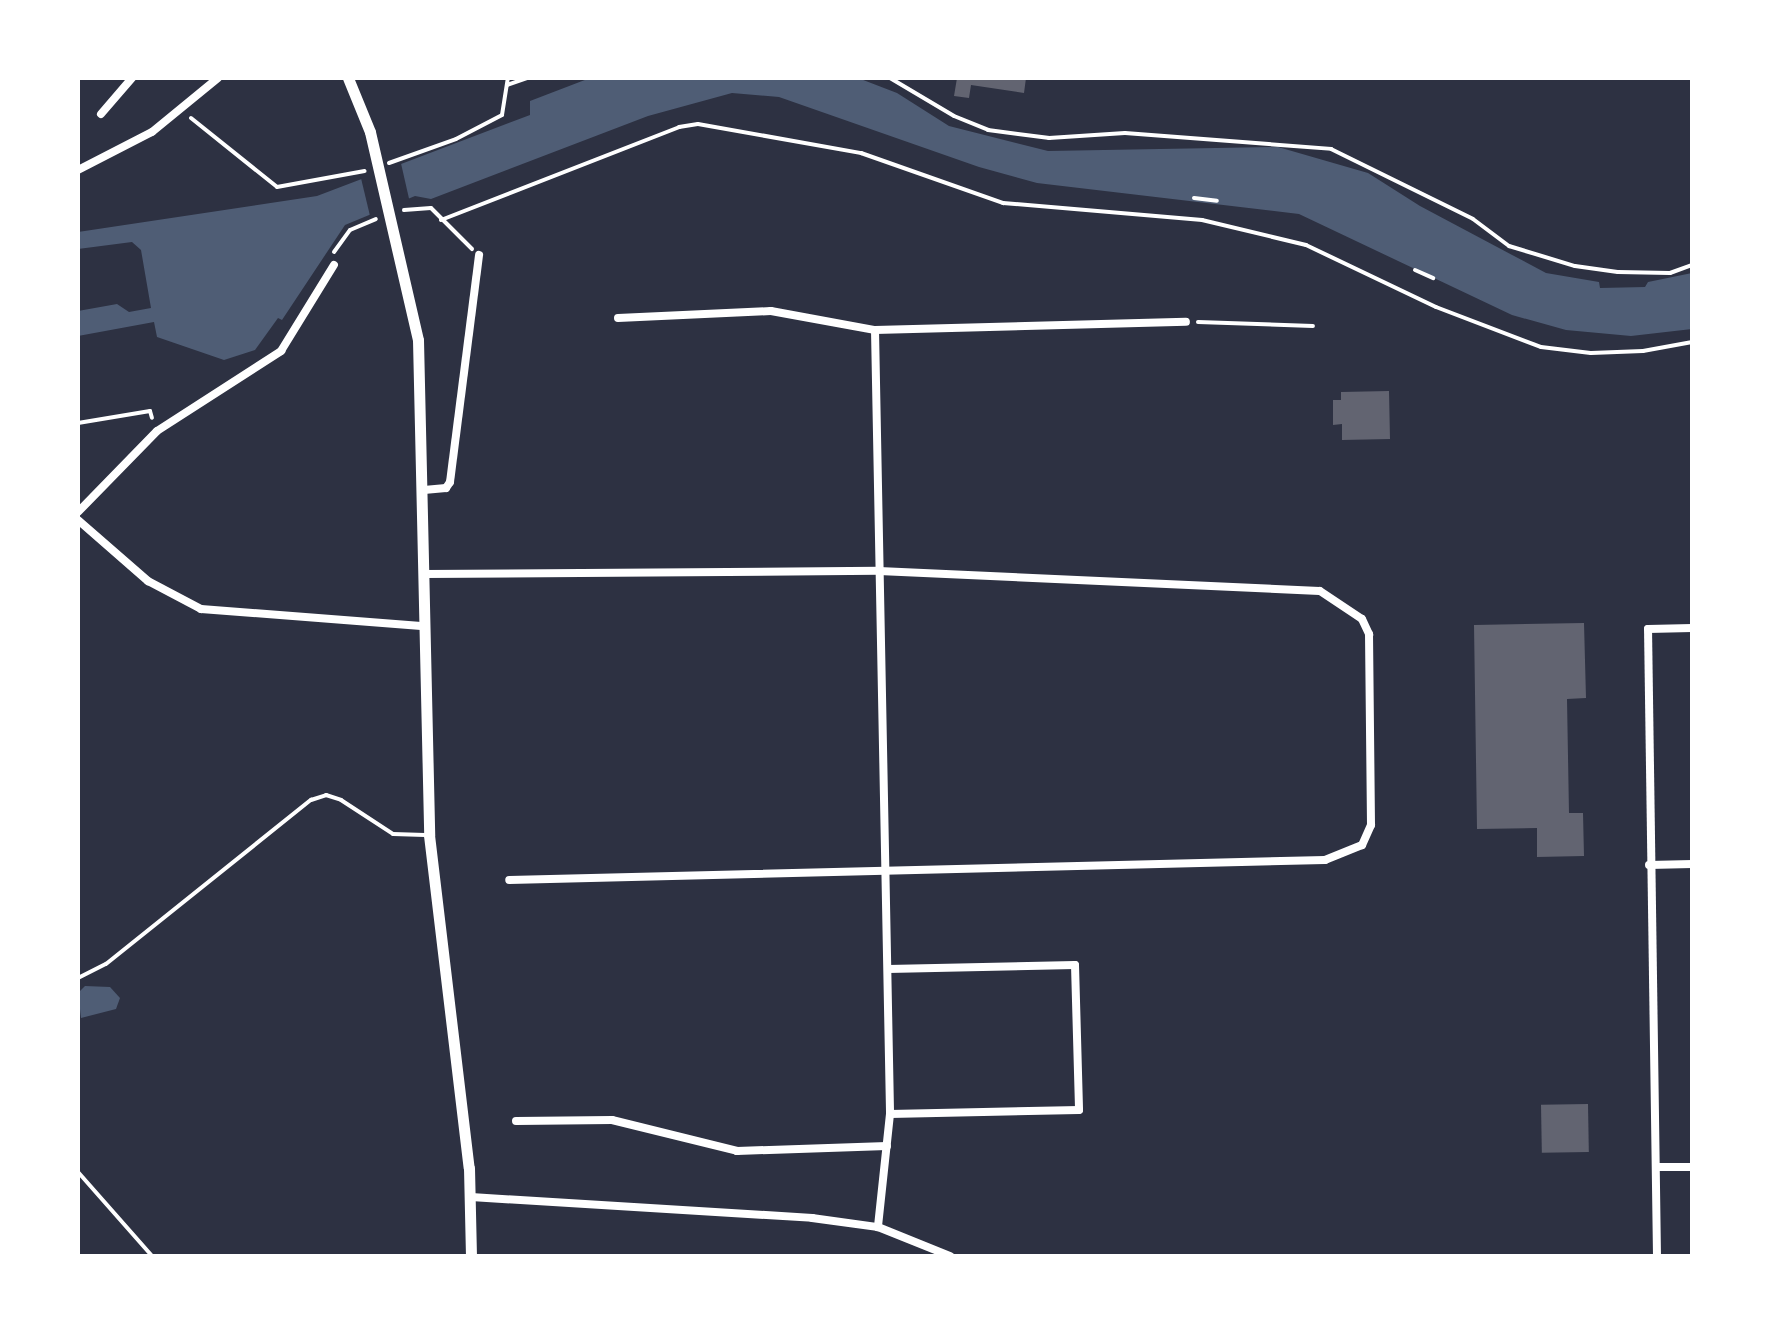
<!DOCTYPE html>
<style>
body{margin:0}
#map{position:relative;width:1770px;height:1334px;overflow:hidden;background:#2d3142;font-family:Karla,sans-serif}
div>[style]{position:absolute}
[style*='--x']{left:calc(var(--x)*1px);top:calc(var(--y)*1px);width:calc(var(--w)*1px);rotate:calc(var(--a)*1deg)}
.water>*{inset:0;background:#4f5d75}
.pier>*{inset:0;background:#2d3142}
.building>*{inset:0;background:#626471;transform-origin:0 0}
.path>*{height:4px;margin:-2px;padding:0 2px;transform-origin:2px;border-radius:2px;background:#fff}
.service>*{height:4px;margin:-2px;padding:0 2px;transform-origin:2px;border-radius:2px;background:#fff}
.minor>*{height:8px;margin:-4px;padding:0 4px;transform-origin:4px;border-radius:4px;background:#fff}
.secondary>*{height:11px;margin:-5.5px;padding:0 5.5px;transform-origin:5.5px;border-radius:5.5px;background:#fff}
span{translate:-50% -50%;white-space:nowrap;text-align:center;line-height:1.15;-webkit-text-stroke:9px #fff;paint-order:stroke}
.frame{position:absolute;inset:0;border:80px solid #fff;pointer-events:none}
</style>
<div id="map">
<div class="water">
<i style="clip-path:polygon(590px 78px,858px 78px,897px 93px,949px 126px,1048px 151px,1278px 147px,1368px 173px,1420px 206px,1546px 273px,1599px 282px,1600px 288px,1645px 287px,1648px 282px,1692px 273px,1692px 329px,1631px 336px,1566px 330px,1512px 315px,1299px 214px,1037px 183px,979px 167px,779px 97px,732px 93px,648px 116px,431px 199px,415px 196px,345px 225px,282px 320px,278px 318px,255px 350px,224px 360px,157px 337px,154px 322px,78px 336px,78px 311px,117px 304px,129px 312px,151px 308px,141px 250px,132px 242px,78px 249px,78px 232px,317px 196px,530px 115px,530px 101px)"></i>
<i style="clip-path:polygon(85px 986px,110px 987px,120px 998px,116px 1009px,81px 1018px,78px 993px)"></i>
</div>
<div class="pier">
<i style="clip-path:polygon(400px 159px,410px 203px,371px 220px,360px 174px)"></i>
</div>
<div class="building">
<i style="clip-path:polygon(957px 78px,1026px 78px,1024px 93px,971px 85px,969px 98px,954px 96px)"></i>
<i style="clip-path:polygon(1389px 391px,1390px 439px,1342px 440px,1342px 424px,1333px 425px,1333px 400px,1341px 400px,1341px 392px)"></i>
<i style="clip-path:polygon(1584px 623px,1586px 698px,1567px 699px,1569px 813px,1583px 813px,1584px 856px,1537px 857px,1537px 828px,1477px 829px,1474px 625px)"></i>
<i style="left:1588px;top:1104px;width:48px;height:47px;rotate:89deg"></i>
</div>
<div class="path">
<i style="--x:890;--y:78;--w:74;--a:30.7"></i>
<i style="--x:954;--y:116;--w:37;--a:22"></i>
<i style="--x:988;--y:130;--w:62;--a:7.5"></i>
<i style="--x:1049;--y:138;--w:76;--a:-3.8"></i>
<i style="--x:1125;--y:133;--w:207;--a:4.4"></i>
<i style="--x:1331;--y:149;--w:158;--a:26.2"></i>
<i style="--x:1473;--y:219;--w:45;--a:36.9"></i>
<i style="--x:1509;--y:246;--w:69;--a:16.9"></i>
<i style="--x:1575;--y:266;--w:43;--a:7.9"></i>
<i style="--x:1618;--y:272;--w:52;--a:1.1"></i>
<i style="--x:1670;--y:273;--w:23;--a:-20"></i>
<i style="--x:507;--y:85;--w:21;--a:-19"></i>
<i style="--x:191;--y:118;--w:110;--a:38.7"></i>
<i style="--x:277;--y:187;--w:89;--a:-10.3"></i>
<i style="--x:389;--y:163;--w:71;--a:-19.7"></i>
<i style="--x:456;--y:139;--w:52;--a:-27.6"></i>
<i style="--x:502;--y:115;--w:37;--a:-81"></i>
<i style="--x:1194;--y:198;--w:23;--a:7"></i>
<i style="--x:404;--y:210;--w:27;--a:-4"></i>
<i style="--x:431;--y:208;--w:58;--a:45"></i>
<i style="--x:441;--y:220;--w:256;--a:-21.3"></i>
<i style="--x:679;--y:127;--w:19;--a:-9"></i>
<i style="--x:698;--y:124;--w:166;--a:10.1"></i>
<i style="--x:861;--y:153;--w:151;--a:19.4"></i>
<i style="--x:1003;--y:203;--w:200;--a:4.9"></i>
<i style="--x:1202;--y:220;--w:107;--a:13.5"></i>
<i style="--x:1306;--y:245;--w:144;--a:25.5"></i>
<i style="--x:1436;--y:307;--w:112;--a:20.9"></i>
<i style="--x:1541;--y:347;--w:50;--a:6.8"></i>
<i style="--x:1591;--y:353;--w:52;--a:-2.2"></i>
<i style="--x:1643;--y:351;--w:50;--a:-10.4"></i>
<i style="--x:334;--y:252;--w:27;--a:-54"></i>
<i style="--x:350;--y:230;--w:28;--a:-23"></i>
<i style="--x:1415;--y:270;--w:20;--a:24"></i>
<i style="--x:1198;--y:322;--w:115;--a:2"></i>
<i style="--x:78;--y:423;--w:73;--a:-9.5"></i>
<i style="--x:150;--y:411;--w:7;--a:74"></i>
</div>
<div class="service">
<i style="--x:78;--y:978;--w:31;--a:-27"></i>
<i style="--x:106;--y:964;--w:263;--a:-38.7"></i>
<i style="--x:311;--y:800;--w:16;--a:-18"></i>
<i style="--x:326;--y:795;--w:16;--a:18"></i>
<i style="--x:341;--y:800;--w:62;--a:33.2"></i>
<i style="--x:393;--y:834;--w:32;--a:2"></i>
<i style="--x:78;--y:1172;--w:112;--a:48.6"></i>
</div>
<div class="minor">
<i style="--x:101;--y:114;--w:48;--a:-49.3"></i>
<i style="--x:78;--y:170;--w:83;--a:-27.2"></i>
<i style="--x:152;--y:132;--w:85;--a:-39.3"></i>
<i style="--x:618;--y:318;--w:153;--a:-2.6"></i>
<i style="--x:771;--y:311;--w:106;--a:10.4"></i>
<i style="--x:875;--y:330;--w:311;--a:-1.5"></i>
<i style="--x:875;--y:330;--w:784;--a:88.9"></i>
<i style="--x:890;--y:1114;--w:114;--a:96.1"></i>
<i style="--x:424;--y:490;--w:22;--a:-5"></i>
<i style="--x:446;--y:488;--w:7;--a:-56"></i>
<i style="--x:450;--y:482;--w:229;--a:-82.7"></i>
<i style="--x:78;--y:512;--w:113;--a:-45.7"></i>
<i style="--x:157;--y:431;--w:148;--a:-32.8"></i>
<i style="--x:281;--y:351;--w:101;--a:-58.4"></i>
<i style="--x:78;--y:520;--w:93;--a:41.1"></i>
<i style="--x:148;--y:581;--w:60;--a:27.8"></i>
<i style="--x:201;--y:609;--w:224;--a:4.4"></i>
<i style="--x:424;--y:574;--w:455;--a:-0.4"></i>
<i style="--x:879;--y:571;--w:441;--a:2.6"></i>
<i style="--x:1320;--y:591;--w:50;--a:33.7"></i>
<i style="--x:1362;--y:619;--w:17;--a:65"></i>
<i style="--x:1369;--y:634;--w:191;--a:89.4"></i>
<i style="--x:1371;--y:825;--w:22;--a:114"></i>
<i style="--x:1362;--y:845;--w:40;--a:158"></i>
<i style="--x:1325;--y:860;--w:816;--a:178.6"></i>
<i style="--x:1649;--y:865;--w:43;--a:-1.3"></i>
<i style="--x:888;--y:969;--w:187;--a:-1.2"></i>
<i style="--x:1075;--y:965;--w:145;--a:88.4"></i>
<i style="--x:1079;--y:1110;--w:189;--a:178.8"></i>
<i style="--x:516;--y:1121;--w:96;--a:-0.6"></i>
<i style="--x:612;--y:1120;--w:129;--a:13.9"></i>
<i style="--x:737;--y:1151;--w:150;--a:-1.9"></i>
<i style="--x:1656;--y:1167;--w:36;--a:0"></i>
<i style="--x:471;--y:1197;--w:342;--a:3.5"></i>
<i style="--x:812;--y:1218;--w:67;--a:7.8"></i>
<i style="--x:878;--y:1227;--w:78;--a:21.9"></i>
<i style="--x:1657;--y:1256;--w:627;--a:-90.82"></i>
<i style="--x:1648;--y:629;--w:44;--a:-1.3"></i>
</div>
<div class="secondary">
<i style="--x:348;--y:78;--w:58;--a:67.8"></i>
<i style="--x:370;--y:132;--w:213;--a:77"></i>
<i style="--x:418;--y:340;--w:495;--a:88.7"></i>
<i style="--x:429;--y:835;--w:335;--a:83.2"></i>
<i style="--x:469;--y:1168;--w:88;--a:88.7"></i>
</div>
<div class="frame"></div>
</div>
